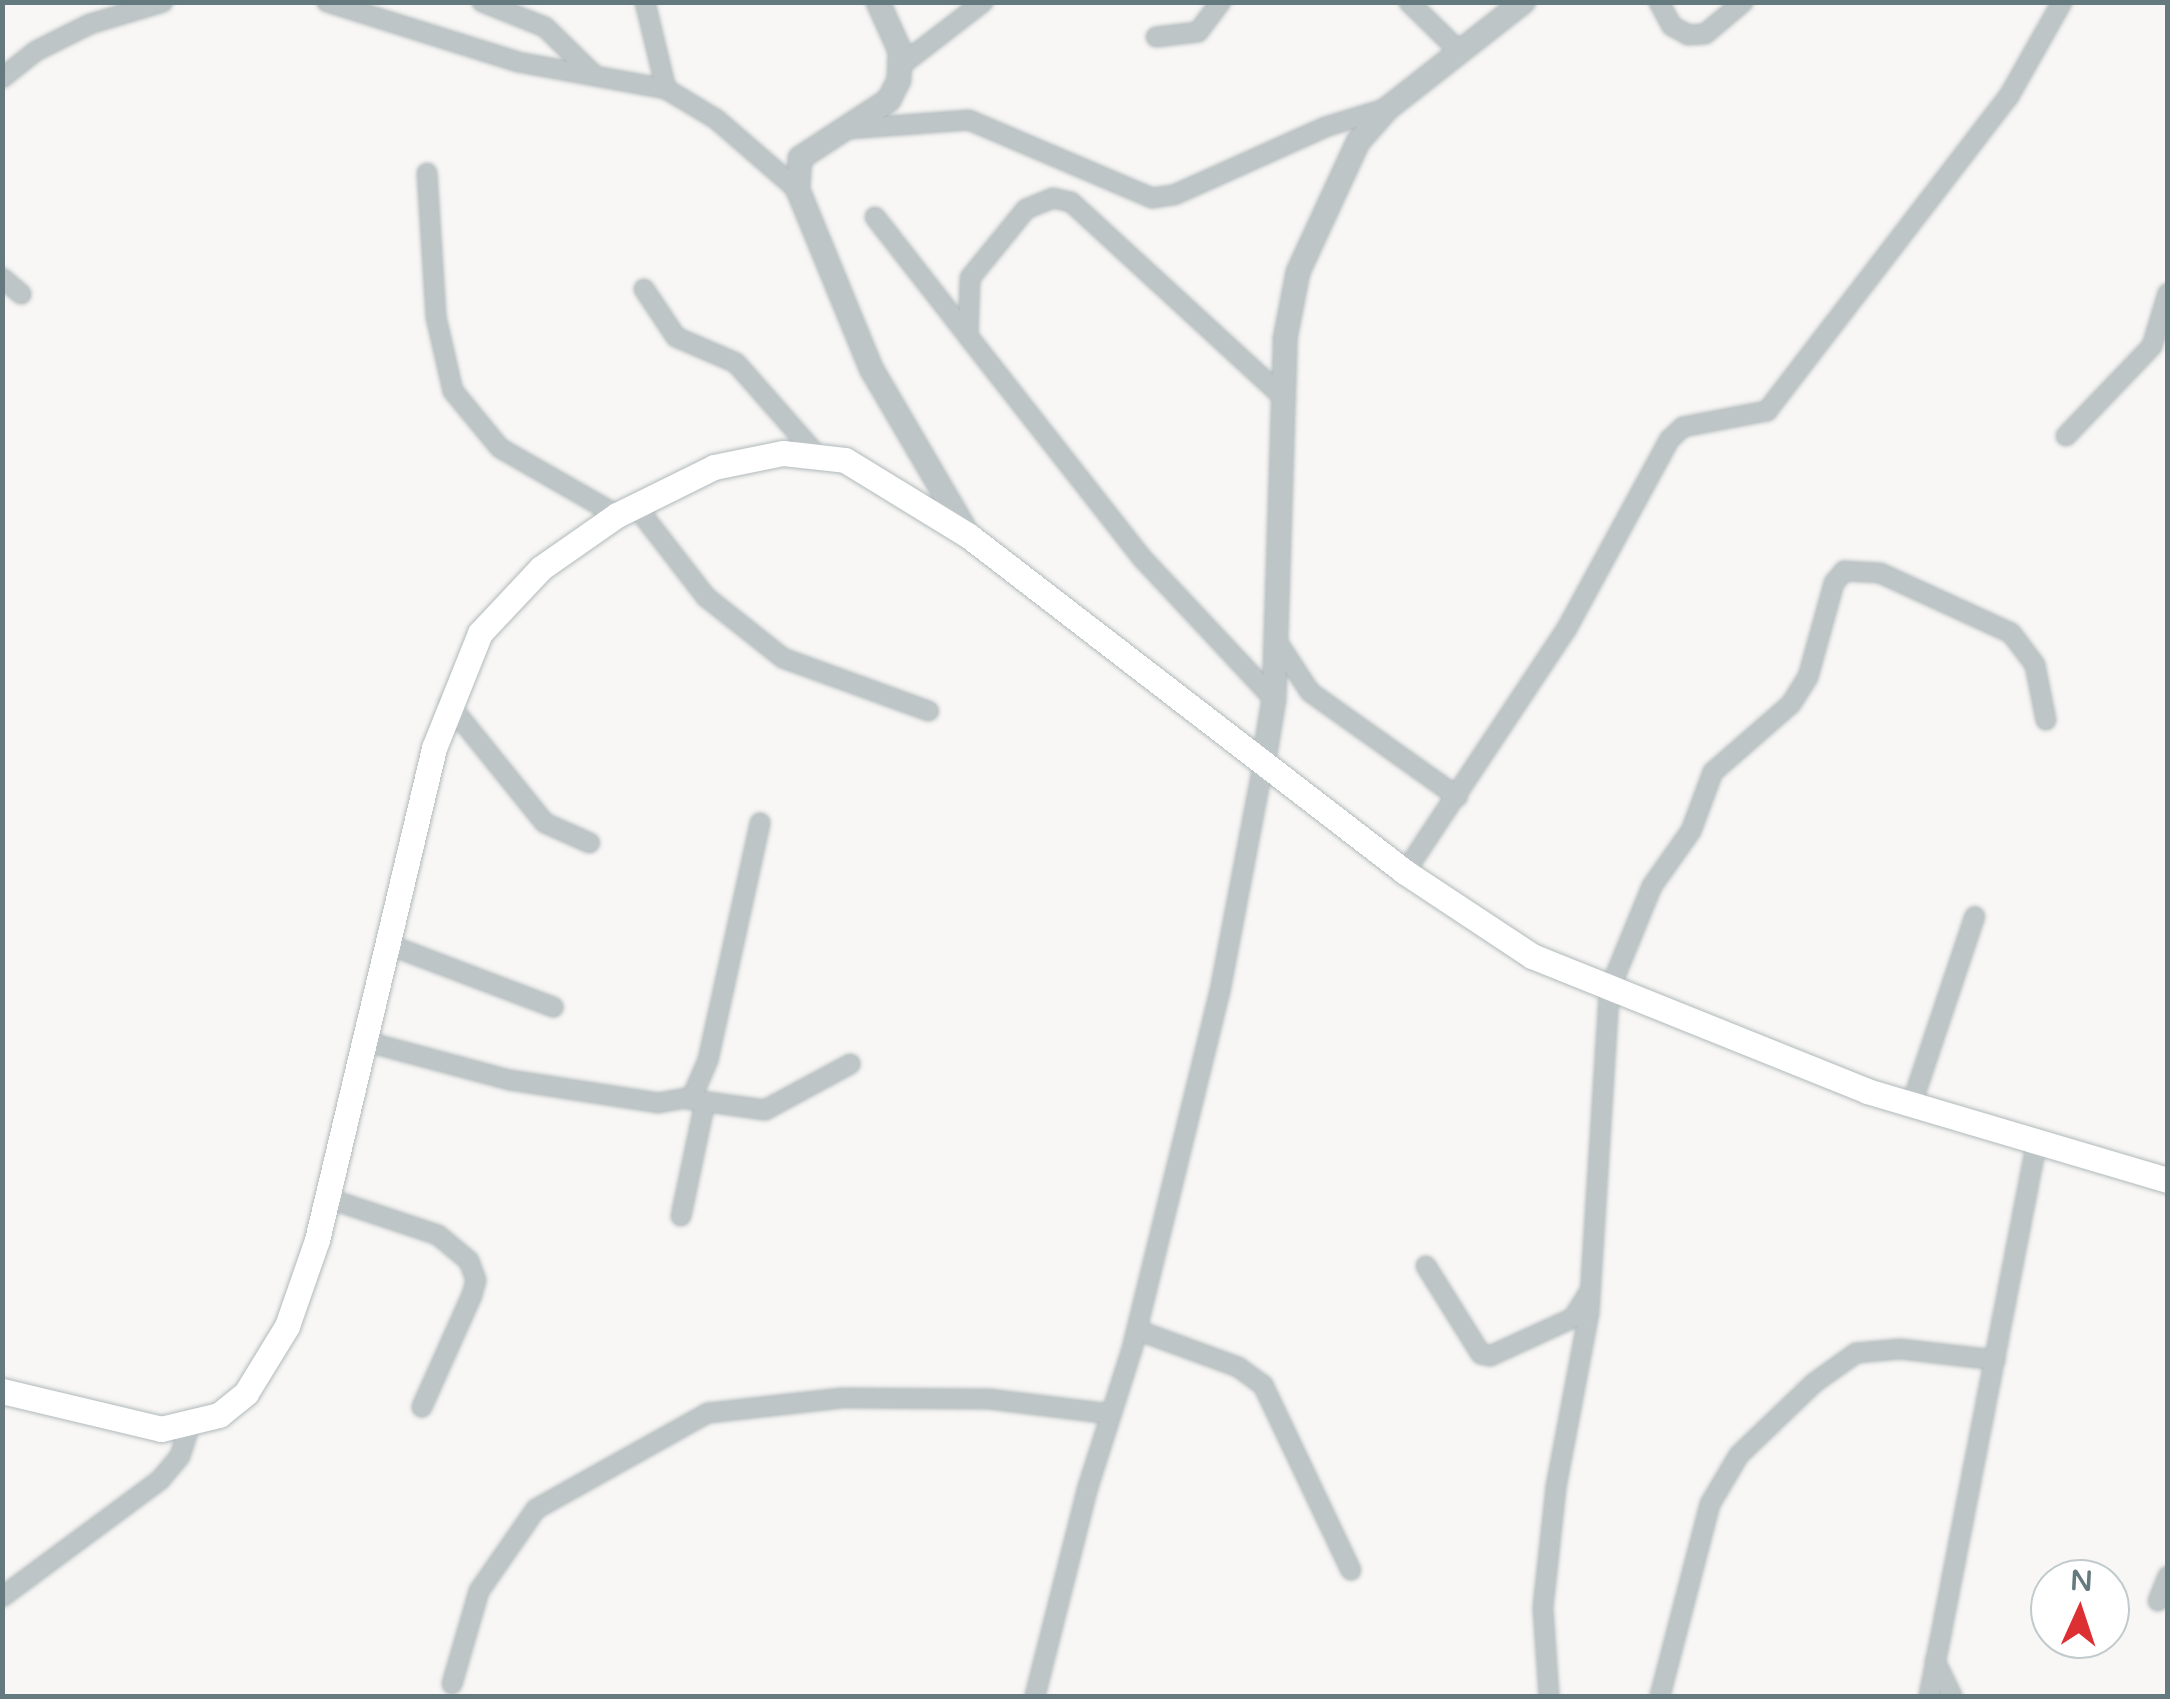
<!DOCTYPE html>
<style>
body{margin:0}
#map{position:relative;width:2170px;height:1699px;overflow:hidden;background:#f8f7f5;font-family:"Varela Round",sans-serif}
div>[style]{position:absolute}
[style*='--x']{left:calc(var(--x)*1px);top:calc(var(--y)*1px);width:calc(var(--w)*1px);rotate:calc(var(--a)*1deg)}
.roads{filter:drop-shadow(0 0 2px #b1b9bb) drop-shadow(0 0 2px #b1b9bb)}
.minor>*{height:18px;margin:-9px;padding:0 9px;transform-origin:9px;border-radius:9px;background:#bec5c7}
.tertiary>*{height:22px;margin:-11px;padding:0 11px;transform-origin:11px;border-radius:11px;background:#bec5c7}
.secondary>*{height:25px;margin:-12.5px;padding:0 12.5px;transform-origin:12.5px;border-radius:12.5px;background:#fff}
span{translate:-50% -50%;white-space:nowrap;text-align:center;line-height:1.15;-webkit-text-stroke:10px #fff;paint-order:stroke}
.frame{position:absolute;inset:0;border:5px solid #647a7f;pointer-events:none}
.north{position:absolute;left:2030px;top:1559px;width:100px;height:100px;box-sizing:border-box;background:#fff;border:2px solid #c1cacc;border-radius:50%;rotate:3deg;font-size:28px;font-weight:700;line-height:40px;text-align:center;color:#647a7f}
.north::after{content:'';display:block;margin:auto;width:35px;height:45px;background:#dd3033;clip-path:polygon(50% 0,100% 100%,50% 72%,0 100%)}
</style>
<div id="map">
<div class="roads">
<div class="minor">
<i style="--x:327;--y:2;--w:200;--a:17.4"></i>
<i style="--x:518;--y:62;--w:150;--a:10.3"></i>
<i style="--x:666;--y:89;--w:58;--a:31"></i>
<i style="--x:716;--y:119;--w:108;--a:40.9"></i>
<i style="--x:482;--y:2;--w:68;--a:21.6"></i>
<i style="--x:545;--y:27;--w:69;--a:44.4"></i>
<i style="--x:645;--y:2;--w:89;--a:76.4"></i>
<i style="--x:1409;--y:2;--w:70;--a:44.4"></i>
<i style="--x:1659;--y:2;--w:27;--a:62"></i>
<i style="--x:1672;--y:26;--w:18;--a:29"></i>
<i style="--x:1688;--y:35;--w:17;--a:-3"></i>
<i style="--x:1705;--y:34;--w:50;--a:-40.1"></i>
<i style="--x:1156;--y:37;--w:42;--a:-6.8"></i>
<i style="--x:1198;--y:32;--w:38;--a:-53"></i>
<i style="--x:900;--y:66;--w:105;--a:-37.6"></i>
<i style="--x:2;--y:78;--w:43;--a:-38.5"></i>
<i style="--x:36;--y:51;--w:60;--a:-26.6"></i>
<i style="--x:90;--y:24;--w:76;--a:-16.8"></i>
<i style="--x:848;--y:129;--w:121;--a:-4.3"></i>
<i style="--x:969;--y:120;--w:199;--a:23.1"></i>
<i style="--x:1152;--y:198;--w:22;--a:-8"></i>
<i style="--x:1174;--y:195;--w:166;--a:-24.2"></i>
<i style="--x:1325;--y:127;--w:65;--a:-17"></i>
<i style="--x:427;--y:173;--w:144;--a:86.4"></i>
<i style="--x:436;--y:317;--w:76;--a:77.1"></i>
<i style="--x:453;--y:391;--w:74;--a:50.5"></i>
<i style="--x:500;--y:448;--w:135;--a:29.8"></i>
<i style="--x:875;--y:217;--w:151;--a:52"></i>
<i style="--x:2;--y:278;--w:25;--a:40"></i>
<i style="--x:644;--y:289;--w:58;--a:56.3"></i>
<i style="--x:676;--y:337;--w:65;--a:23.4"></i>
<i style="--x:736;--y:363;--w:121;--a:48.7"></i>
<i style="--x:2066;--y:436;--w:124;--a:-46.3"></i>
<i style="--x:2152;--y:346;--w:55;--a:-73.2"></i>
<i style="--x:635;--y:505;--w:116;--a:52.3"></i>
<i style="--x:706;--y:597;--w:98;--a:38.4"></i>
<i style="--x:783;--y:658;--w:155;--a:20"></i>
<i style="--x:1276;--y:640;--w:62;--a:56.8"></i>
<i style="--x:1310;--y:692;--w:181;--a:35.4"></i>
<i style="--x:1274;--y:699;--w:193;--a:-133.1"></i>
<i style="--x:1142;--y:558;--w:282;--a:-128.1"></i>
<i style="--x:968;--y:336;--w:58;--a:-88"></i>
<i style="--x:970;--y:278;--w:89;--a:-50.9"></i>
<i style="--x:1026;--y:209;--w:29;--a:-22"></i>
<i style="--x:1053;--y:198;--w:18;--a:13"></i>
<i style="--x:1071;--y:202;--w:285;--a:42.6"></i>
<i style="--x:448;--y:703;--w:154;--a:51.1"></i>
<i style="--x:545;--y:823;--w:49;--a:24"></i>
<i style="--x:1405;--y:872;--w:291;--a:-56.4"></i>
<i style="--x:1566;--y:630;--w:216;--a:-61.5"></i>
<i style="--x:1669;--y:440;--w:19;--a:-43"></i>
<i style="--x:1683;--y:427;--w:86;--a:-10.8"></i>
<i style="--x:1767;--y:411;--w:397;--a:-52.5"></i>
<i style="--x:2009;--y:96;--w:108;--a:-60.6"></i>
<i style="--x:387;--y:944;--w:178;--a:20.8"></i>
<i style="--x:364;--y:1041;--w:151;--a:15"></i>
<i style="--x:510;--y:1080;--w:150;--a:8.8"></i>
<i style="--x:658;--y:1103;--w:35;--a:-10"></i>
<i style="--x:692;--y:1097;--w:40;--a:-66.6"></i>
<i style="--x:708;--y:1060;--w:243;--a:-77.6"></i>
<i style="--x:687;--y:1099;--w:79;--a:8"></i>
<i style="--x:765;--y:1110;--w:97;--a:-28.4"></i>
<i style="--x:1911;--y:1106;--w:200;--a:-71.4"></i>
<i style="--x:327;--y:1198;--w:117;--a:18.4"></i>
<i style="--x:438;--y:1235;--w:40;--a:40"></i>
<i style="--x:469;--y:1261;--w:20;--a:70"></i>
<i style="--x:476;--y:1280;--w:16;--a:105"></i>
<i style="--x:472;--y:1295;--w:123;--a:114.1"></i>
<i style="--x:681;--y:1216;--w:116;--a:-78.1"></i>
<i style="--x:1426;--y:1266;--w:104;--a:58"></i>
<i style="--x:1481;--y:1354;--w:9;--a:13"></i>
<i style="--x:1490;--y:1356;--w:91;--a:-24.6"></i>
<i style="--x:1573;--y:1318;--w:28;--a:-58"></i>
<i style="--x:1137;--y:1330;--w:108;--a:20.1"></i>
<i style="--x:1238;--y:1367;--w:31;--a:36"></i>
<i style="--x:1263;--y:1385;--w:205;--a:64.6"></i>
<i style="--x:2;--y:1597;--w:197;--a:-36.5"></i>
<i style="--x:160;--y:1480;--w:31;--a:-50"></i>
<i style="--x:180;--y:1456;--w:32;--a:-72"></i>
<i style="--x:2158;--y:1601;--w:27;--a:-68"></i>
<i style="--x:1935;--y:1661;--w:39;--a:64"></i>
<i style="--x:452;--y:1684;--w:97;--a:-73.8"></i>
<i style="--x:479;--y:1591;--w:100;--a:-55.2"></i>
<i style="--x:536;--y:1509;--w:197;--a:-29.2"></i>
<i style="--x:708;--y:1413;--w:135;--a:-6.4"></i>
<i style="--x:842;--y:1398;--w:147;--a:0.4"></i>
<i style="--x:989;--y:1399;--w:123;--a:7"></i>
<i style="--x:1035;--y:1696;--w:216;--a:-75.8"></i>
<i style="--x:1088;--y:1487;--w:145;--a:-72.3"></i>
<i style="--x:1132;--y:1349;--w:369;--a:-76.2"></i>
<i style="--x:1220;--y:991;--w:229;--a:-79.2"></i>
<i style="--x:1549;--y:1696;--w:89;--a:-93.9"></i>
<i style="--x:1543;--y:1607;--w:121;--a:-83.8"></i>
<i style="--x:1556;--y:1487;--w:177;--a:-79.3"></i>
<i style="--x:1589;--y:1313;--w:323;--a:-86.4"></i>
<i style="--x:1609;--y:991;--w:113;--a:-67.7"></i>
<i style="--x:1652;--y:886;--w:67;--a:-54.7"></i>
<i style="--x:1691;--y:831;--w:63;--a:-69.6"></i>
<i style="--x:1713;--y:772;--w:103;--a:-41.1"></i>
<i style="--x:1791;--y:704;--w:32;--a:-58"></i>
<i style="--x:1808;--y:677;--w:98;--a:-74.5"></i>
<i style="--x:1834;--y:583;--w:16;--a:-50"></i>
<i style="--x:1844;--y:571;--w:36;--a:3"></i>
<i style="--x:1880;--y:573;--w:144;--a:24.6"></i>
<i style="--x:2011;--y:633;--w:40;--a:53"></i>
<i style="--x:2035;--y:665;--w:56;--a:78.7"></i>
<i style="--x:1660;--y:1696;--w:198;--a:-75.4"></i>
<i style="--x:1710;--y:1504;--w:57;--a:-59.4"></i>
<i style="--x:1739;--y:1455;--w:104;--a:-43.8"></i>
<i style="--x:1814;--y:1383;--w:52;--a:-35.5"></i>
<i style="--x:1856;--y:1353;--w:44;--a:-5.2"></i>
<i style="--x:1900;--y:1349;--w:96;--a:6.6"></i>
<i style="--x:1929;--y:1696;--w:560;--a:-78.99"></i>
</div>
<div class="tertiary">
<i style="--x:878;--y:2;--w:54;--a:65.8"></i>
<i style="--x:900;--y:51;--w:29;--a:92"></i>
<i style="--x:899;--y:80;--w:22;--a:117"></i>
<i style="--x:889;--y:100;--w:106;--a:146.9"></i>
<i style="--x:800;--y:158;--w:32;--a:94"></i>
<i style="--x:798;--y:190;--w:195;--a:67.7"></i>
<i style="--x:872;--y:370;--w:192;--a:59.7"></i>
<i style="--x:1263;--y:766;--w:68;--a:-80.7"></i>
<i style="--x:1274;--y:699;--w:360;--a:-88.2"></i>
<i style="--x:1285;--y:339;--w:68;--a:-79"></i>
<i style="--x:1298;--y:272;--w:143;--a:-65.2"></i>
<i style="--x:1358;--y:142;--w:45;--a:-48.6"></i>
<i style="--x:1388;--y:108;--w:172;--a:-38.1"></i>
</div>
<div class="secondary">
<i style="--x:2;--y:1391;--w:163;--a:13.4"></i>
<i style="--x:161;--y:1429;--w:60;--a:-13.6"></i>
<i style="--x:219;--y:1415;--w:35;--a:-39"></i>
<i style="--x:246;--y:1393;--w:79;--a:-58.5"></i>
<i style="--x:287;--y:1326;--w:91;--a:-70.8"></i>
<i style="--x:317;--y:1240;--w:506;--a:-76.62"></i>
<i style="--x:434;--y:748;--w:124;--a:-68.2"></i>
<i style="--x:480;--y:633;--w:89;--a:-46.8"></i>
<i style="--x:541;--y:568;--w:93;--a:-34.9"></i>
<i style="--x:617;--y:515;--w:108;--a:-26.3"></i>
<i style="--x:714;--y:467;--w:70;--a:-11.5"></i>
<i style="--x:783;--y:453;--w:62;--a:6.4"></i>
<i style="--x:845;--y:460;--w:145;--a:31.5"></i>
<i style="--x:969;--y:536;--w:550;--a:37.62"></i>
<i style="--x:1405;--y:872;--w:152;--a:33.5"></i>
<i style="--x:1532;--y:956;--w:361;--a:21.9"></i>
<i style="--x:1867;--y:1091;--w:314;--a:16.5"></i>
</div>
</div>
<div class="frame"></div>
<div class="north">N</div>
</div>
